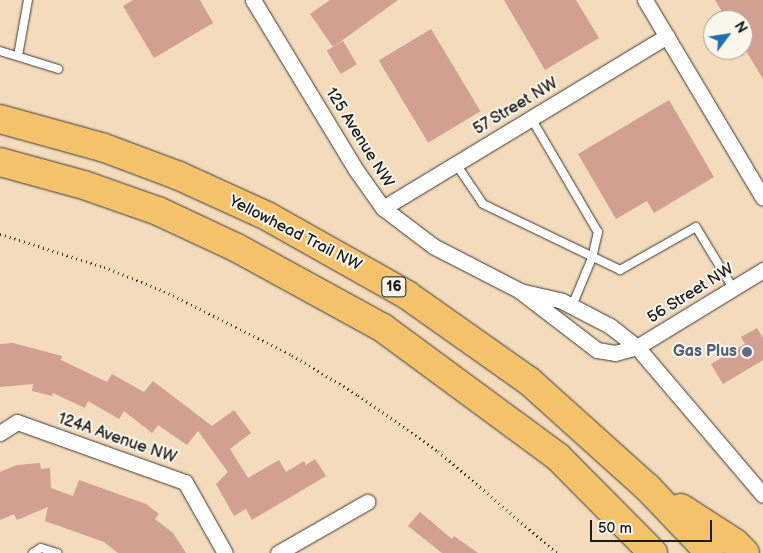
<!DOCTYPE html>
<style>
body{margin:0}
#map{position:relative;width:763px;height:553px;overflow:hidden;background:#f3dbbb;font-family:"Balsamiq Sans",sans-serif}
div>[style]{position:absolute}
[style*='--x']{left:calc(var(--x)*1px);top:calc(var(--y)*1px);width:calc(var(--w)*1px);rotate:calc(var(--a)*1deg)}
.building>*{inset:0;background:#d1a090;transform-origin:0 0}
.path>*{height:3px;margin-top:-1.5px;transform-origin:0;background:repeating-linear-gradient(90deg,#3c3934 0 1px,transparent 0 5px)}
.roads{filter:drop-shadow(0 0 1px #3c3934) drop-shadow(0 0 1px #3c3934)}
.service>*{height:8px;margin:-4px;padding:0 4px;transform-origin:4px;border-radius:4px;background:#fff}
.minor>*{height:15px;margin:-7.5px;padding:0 7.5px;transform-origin:7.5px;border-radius:7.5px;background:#fff}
.motorway>*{height:28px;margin:-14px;padding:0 14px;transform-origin:14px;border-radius:14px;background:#f3c26a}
.dots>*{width:14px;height:14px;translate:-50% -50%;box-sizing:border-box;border:2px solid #fbf7ec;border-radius:50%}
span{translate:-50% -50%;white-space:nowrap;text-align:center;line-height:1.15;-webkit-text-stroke:4px #fbf7ec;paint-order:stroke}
.shield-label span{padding:1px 4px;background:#fbf7ec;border:1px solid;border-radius:4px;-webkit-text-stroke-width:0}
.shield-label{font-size:15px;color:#1c1c1c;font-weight:700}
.street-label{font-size:16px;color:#1c1c1c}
.service-label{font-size:16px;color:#4e5e75;font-weight:700}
.right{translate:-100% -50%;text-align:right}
.north{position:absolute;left:703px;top:10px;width:50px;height:50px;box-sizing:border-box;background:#fbf7ec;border:1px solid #a29f99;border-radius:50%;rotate:59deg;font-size:14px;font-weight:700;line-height:20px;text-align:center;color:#1c1c1c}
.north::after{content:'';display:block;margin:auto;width:18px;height:22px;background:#1f6fb2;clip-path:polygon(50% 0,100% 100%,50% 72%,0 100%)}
.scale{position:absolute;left:590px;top:520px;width:122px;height:22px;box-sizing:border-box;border:2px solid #1c1c1c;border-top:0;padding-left:6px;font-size:15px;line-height:18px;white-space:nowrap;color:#1c1c1c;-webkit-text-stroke:4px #fbf7ec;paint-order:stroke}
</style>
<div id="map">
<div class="building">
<i style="clip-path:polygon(133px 0,200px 0,213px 23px,154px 58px,123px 6px)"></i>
<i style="clip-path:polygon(330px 0,398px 0,333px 47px,310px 14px)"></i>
<i style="clip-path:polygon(504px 0,576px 0,599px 38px,545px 70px)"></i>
<i style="clip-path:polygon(715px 0,763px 0,763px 79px,743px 46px,743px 20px,727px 20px)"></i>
<i style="left:431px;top:29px;width:96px;height:61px;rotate:59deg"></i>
<i style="left:343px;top:41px;width:27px;height:19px;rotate:59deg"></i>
<i style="clip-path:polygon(669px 100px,714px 177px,654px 213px,647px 201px,616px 219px,578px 154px)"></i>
<i style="clip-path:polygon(757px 328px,763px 338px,763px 360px,723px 384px,711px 364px,745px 344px,741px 337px)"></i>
<i style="clip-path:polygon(13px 343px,62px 356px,61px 360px,107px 382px,112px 374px,144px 392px,153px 381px,212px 426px,234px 410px,251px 433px,230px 449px,248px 478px,279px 460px,286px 472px,304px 461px,306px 465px,315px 459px,326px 476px,252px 520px,246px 509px,234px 516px,216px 484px,228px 472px,198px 431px,187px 445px,158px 425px,152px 433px,124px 411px,119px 419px,88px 401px,85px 408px,53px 393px,52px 396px,32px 391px,33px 384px,0 387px,0 344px)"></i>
<i style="clip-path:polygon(40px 463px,41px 469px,50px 468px,51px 488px,73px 496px,79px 480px,146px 504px,159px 514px,155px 519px,173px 533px,186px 553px,118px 553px,104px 542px,45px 521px,48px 507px,17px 520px,14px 514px,0 520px,0 472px,17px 465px)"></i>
<i style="clip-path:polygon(420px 512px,452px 539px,454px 536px,478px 553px,442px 553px,408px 526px)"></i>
</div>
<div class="path">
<i style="--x:0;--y:234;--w:109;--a:17.6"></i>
<i style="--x:104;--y:267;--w:65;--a:21.8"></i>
<i style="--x:164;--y:291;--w:143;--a:26.6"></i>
<i style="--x:292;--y:355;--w:77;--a:31.2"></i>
<i style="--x:358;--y:395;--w:98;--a:35"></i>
<i style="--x:438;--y:451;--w:157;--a:40.6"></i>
</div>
<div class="roads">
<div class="service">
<i style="--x:0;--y:51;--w:61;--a:17.2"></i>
<i style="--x:18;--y:56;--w:57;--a:-79.9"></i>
<i style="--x:531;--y:118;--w:132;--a:59.6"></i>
<i style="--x:598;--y:232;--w:27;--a:103"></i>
<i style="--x:592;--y:258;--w:52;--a:112.6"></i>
<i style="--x:456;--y:164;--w:48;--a:56"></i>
<i style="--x:483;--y:204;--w:152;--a:25.7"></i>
<i style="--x:620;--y:270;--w:87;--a:-29.5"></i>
<i style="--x:696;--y:227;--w:71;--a:58.8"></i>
<i style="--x:33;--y:553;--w:9;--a:-32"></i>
<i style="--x:41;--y:548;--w:17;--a:17"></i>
</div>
<div class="minor">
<i style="--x:253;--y:0;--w:199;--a:58.8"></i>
<i style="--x:356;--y:170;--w:47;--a:54.6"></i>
<i style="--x:383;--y:208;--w:63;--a:37.2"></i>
<i style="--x:433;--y:246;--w:98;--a:27.3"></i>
<i style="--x:520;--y:291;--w:97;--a:37.5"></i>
<i style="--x:597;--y:350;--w:18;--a:9"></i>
<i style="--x:615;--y:353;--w:23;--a:-15"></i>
<i style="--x:637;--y:347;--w:148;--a:-31.4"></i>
<i style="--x:645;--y:0;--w:230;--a:59.2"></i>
<i style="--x:383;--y:208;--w:332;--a:-31.2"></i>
<i style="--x:524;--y:292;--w:39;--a:13"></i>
<i style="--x:562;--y:301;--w:54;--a:27.5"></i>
<i style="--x:610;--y:326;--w:34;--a:38"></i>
<i style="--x:637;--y:347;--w:194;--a:49.6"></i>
<i style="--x:0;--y:433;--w:20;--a:-33"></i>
<i style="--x:17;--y:422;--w:178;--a:19.7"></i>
<i style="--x:185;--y:482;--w:81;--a:60.6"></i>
<i style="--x:278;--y:553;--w:103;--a:-29.8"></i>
</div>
<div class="motorway">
<i style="--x:0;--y:119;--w:106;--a:15.4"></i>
<i style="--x:102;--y:147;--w:80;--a:20.5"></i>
<i style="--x:177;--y:175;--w:99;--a:24.5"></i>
<i style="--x:267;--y:216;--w:161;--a:29.4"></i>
<i style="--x:407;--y:295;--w:149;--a:35.2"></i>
<i style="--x:529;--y:381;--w:160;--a:42"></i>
<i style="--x:648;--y:488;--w:90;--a:46.4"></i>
<i style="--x:0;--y:162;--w:87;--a:15.3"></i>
<i style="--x:84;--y:185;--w:78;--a:19.4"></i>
<i style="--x:158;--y:211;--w:87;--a:25.1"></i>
<i style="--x:237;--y:248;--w:166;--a:28.7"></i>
<i style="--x:383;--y:328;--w:217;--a:36.4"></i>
<i style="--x:558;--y:457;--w:135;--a:45.3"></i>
<i style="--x:681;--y:508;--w:64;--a:32.9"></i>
<i style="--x:735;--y:543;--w:14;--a:45"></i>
</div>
</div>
<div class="dots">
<i style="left:747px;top:352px;background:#5c6f8a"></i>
</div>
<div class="shield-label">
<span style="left:394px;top:287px">16</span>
</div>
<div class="street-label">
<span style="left:516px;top:107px;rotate:-31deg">57 Street NW</span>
<span style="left:359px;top:138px;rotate:58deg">125 Avenue NW</span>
<span style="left:295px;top:234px;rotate:27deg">Yellowhead Trail NW</span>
<span style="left:691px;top:294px;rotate:-32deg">56 Street NW</span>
<span style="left:117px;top:439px;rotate:19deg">124A Avenue NW</span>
</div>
<div class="service-label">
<span class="right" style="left:737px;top:352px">Gas Plus</span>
</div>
<div class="north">N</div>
<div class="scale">50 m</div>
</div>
